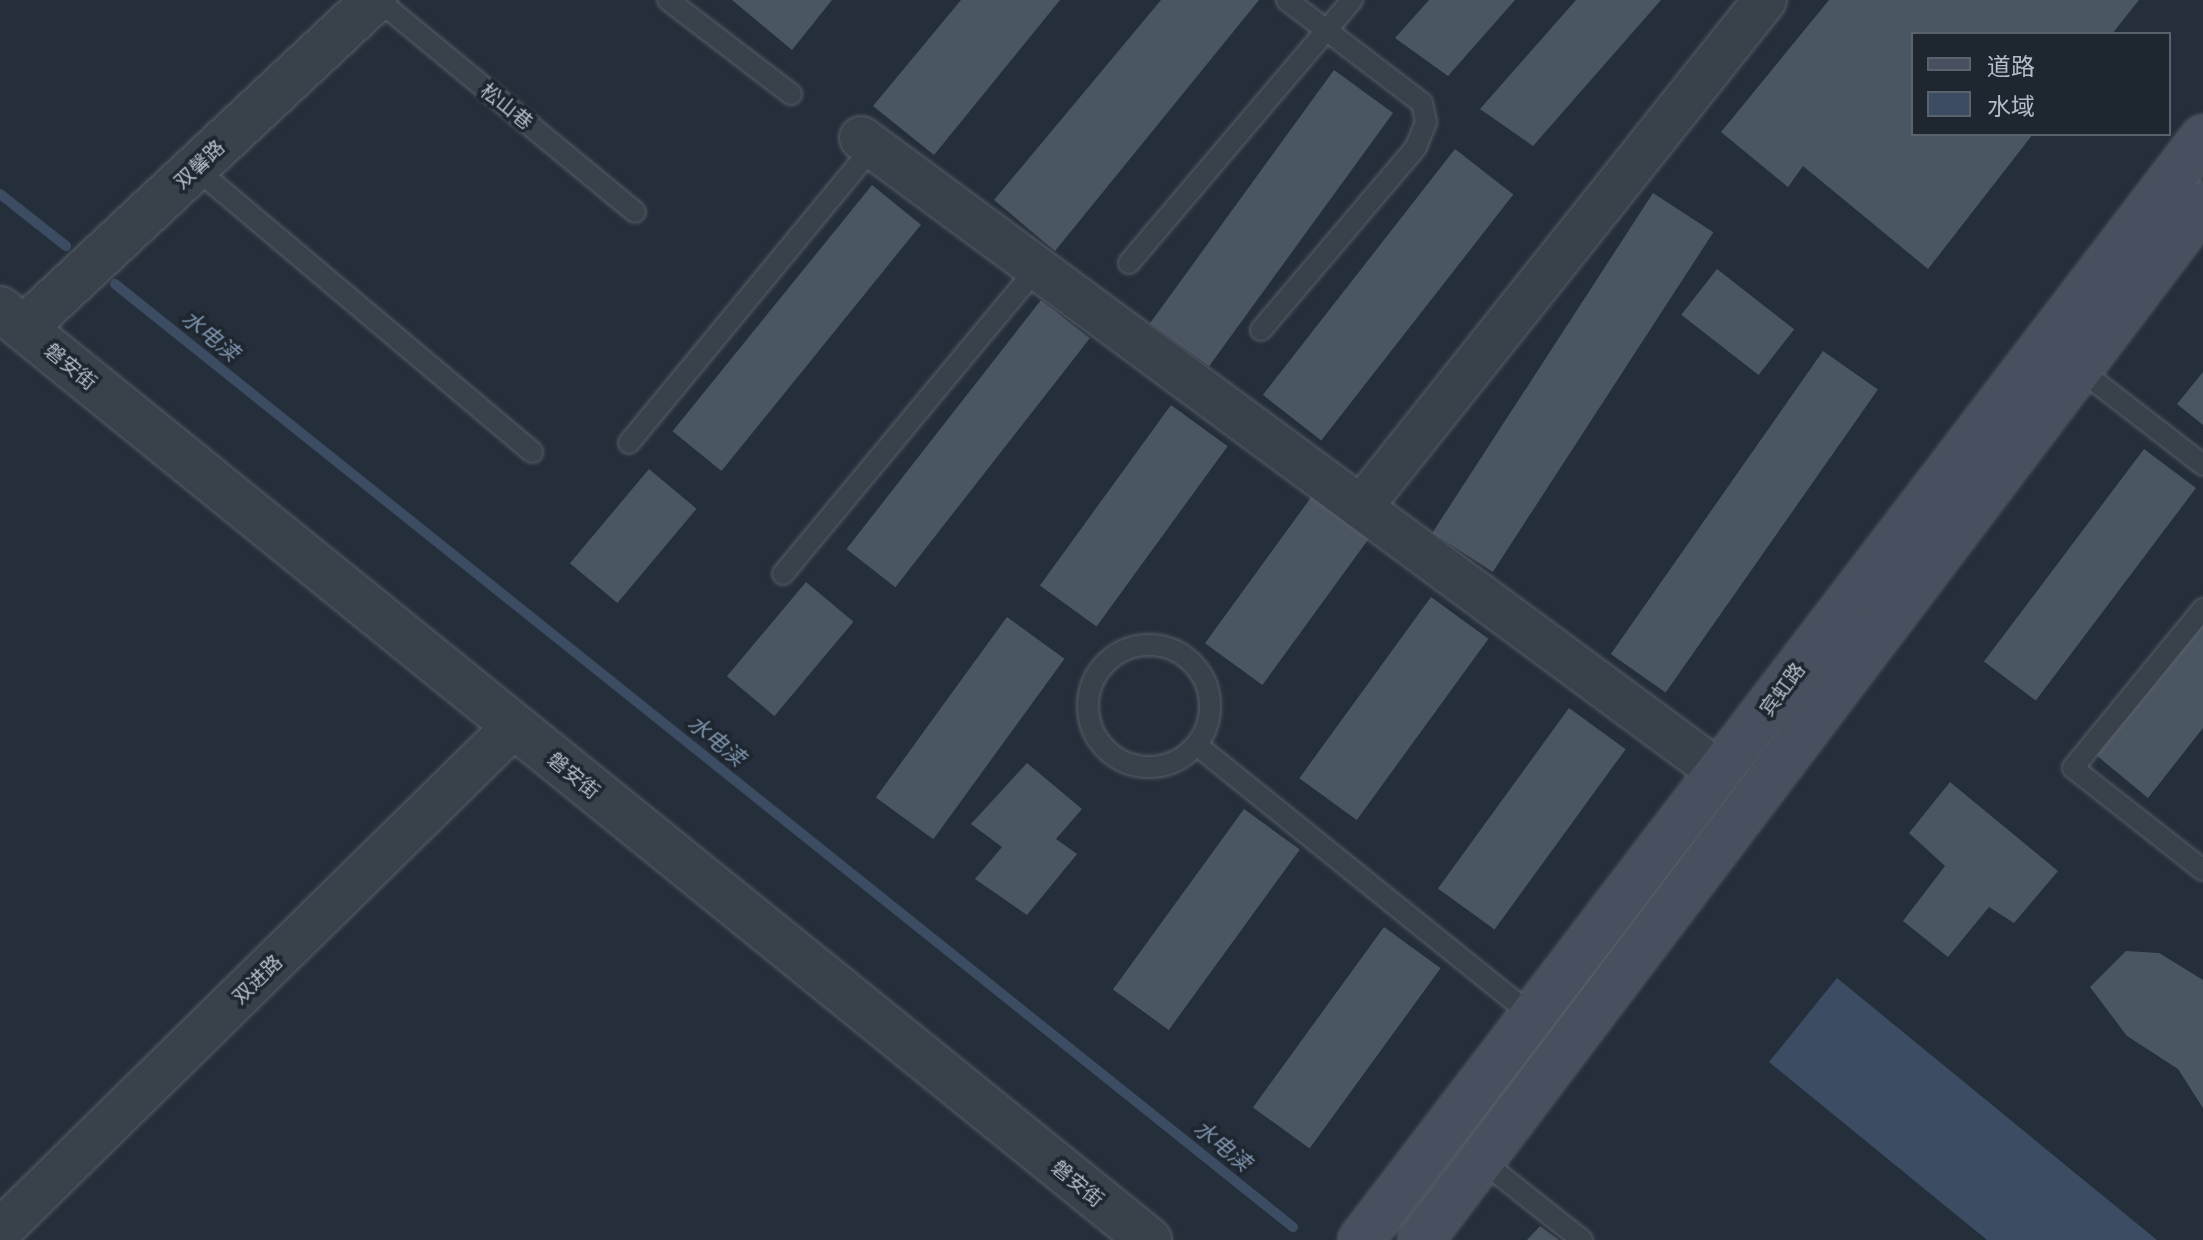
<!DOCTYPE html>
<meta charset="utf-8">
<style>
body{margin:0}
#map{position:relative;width:2203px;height:1240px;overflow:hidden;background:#252f3b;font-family:"Open Sans","Noto Sans SC",sans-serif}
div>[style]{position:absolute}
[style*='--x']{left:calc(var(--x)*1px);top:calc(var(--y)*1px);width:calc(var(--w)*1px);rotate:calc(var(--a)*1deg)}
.water>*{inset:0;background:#3c4d63}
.stream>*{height:10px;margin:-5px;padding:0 5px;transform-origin:5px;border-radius:5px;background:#3c4d63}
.building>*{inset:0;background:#4b5663;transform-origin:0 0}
.roads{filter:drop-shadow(0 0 2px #575f69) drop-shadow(0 0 2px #575f69)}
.service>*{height:20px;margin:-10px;padding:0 10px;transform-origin:10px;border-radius:10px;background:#39414b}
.service>.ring{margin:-10px;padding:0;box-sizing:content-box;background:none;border:20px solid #39414b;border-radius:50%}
.minor>*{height:42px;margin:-21px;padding:0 21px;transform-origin:21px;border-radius:21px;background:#39414b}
.tertiary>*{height:44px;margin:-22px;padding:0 22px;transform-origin:22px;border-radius:22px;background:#39414b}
.secondary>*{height:44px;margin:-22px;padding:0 22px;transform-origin:22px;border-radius:22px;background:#47505e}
span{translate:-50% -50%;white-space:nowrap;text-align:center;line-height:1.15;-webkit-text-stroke:7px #1e2630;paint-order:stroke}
.street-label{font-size:20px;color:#b4bcc7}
.water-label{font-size:22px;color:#7e93ac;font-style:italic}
.legend{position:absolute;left:1911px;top:32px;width:260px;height:104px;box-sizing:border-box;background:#1e2630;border:2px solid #5a626c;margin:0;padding:10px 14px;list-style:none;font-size:24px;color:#b4bcc7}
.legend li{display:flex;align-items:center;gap:16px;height:40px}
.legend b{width:40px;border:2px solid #5a626c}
</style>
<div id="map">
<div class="water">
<i style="clip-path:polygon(1837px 978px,2157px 1240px,1987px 1240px,1769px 1062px)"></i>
</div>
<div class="stream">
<i style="--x:0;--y:194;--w:84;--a:38.2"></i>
<i style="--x:115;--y:284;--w:1509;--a:38.68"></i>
</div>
<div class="building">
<i style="clip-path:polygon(732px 0,832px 0,792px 50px)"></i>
<i style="clip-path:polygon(961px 0,1060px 0,934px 155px,873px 106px)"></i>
<i style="clip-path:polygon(1161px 0,1259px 0,1055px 251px,994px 200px)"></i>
<i style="clip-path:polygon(1429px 0,1515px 0,1448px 76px,1395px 38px)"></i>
<i style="clip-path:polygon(1576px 0,1661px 0,1533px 146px,1480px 109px)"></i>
<i style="clip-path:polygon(1829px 0,2139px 0,2112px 34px,1913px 34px,1913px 134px,2033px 134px,1928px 269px,1803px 166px,1788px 187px,1721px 132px)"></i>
<i style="left:1334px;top:70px;width:73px;height:313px;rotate:36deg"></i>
<i style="left:1455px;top:149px;width:74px;height:312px;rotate:38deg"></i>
<i style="left:872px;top:185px;width:63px;height:317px;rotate:39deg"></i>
<i style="left:1653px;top:193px;width:72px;height:405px;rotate:33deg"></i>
<i style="left:1717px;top:269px;width:98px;height:58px;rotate:38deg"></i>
<i style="left:1041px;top:300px;width:62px;height:316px;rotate:38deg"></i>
<i style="left:1823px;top:351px;width:67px;height:370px;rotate:35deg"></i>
<i style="clip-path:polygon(2203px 372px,2203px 425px,2177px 404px)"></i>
<i style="left:1171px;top:405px;width:70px;height:223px;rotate:36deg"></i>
<i style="left:2144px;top:449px;width:65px;height:266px;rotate:37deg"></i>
<i style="left:649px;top:469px;width:62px;height:123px;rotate:40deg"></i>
<i style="left:1312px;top:496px;width:71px;height:182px;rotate:36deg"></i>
<i style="left:806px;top:582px;width:62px;height:123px;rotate:40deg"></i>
<i style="left:1431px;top:597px;width:71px;height:224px;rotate:36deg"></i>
<i style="left:1007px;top:617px;width:71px;height:223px;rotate:36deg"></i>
<i style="clip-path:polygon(2203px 622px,2203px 728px,2148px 798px,2096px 755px)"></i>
<i style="left:1569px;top:708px;width:70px;height:223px;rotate:36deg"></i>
<i style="clip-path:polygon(1027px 763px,1082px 809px,1056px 839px,1077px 854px,1027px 915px,975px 879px,1002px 847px,971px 824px)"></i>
<i style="clip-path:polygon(1950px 782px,2058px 871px,2014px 923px,1989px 907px,1948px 957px,1903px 921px,1945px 866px,1909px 833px)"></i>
<i style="left:1244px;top:809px;width:69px;height:223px;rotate:36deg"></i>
<i style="left:1384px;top:927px;width:70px;height:223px;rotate:36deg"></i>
<i style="clip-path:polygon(2126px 951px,2159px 953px,2203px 980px,2203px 1108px,2178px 1069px,2127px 1036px,2090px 987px)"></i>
<i style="clip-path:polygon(1540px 1226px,1559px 1240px,1527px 1240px)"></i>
</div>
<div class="roads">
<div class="service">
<i style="--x:378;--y:0;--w:333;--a:39.5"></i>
<i style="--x:668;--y:0;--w:155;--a:37.4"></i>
<i style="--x:195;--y:168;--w:441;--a:40.1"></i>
<i style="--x:1129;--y:263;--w:345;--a:-49.7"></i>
<i style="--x:1261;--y:330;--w:240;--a:-49.7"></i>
<i style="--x:1416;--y:147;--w:27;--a:-68"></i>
<i style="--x:1426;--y:122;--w:19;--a:-102"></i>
<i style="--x:1422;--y:103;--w:170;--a:-142.7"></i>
<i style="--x:2079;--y:369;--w:157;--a:37.7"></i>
<i style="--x:629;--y:443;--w:384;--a:-50.5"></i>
<i style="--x:783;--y:574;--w:398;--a:-50.3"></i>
<i style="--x:2203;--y:609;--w:205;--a:129.3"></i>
<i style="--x:2073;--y:768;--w:165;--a:38.1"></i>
<i class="ring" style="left:1088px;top:645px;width:102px;height:102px"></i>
<i style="--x:1198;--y:746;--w:430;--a:38.9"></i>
<i style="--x:1481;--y:1160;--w:129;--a:38.4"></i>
</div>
<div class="minor">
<i style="--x:861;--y:138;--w:1067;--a:36.46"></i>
<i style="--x:1361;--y:507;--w:648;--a:-51.45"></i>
<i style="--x:0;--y:1231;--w:719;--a:-44.49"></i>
</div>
<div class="tertiary">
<i style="--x:0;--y:309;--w:1479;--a:39.02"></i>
<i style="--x:24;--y:328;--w:480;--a:-43.1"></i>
</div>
<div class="secondary">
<i style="--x:1361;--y:1240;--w:1387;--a:-52.62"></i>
<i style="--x:1421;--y:1240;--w:1297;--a:-52.93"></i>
</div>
</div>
<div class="street-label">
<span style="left:507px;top:106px;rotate:39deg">松山巷</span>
<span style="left:199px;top:164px;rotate:-43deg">双馨路</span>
<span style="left:71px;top:366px;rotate:39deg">磐安街</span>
<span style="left:1782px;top:689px;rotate:-53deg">宾虹路</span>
<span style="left:574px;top:775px;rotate:39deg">磐安街</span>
<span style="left:257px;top:979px;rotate:-44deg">双进路</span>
<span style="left:1078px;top:1183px;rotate:39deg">磐安街</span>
</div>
<div class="water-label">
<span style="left:211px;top:335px;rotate:39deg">水电渎</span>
<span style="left:717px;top:740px;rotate:39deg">水电渎</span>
<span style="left:1223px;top:1145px;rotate:39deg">水电渎</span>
</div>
<ul class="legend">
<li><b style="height:10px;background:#47505e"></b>道路</li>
<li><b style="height:22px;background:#3c4d63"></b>水域</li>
</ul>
</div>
